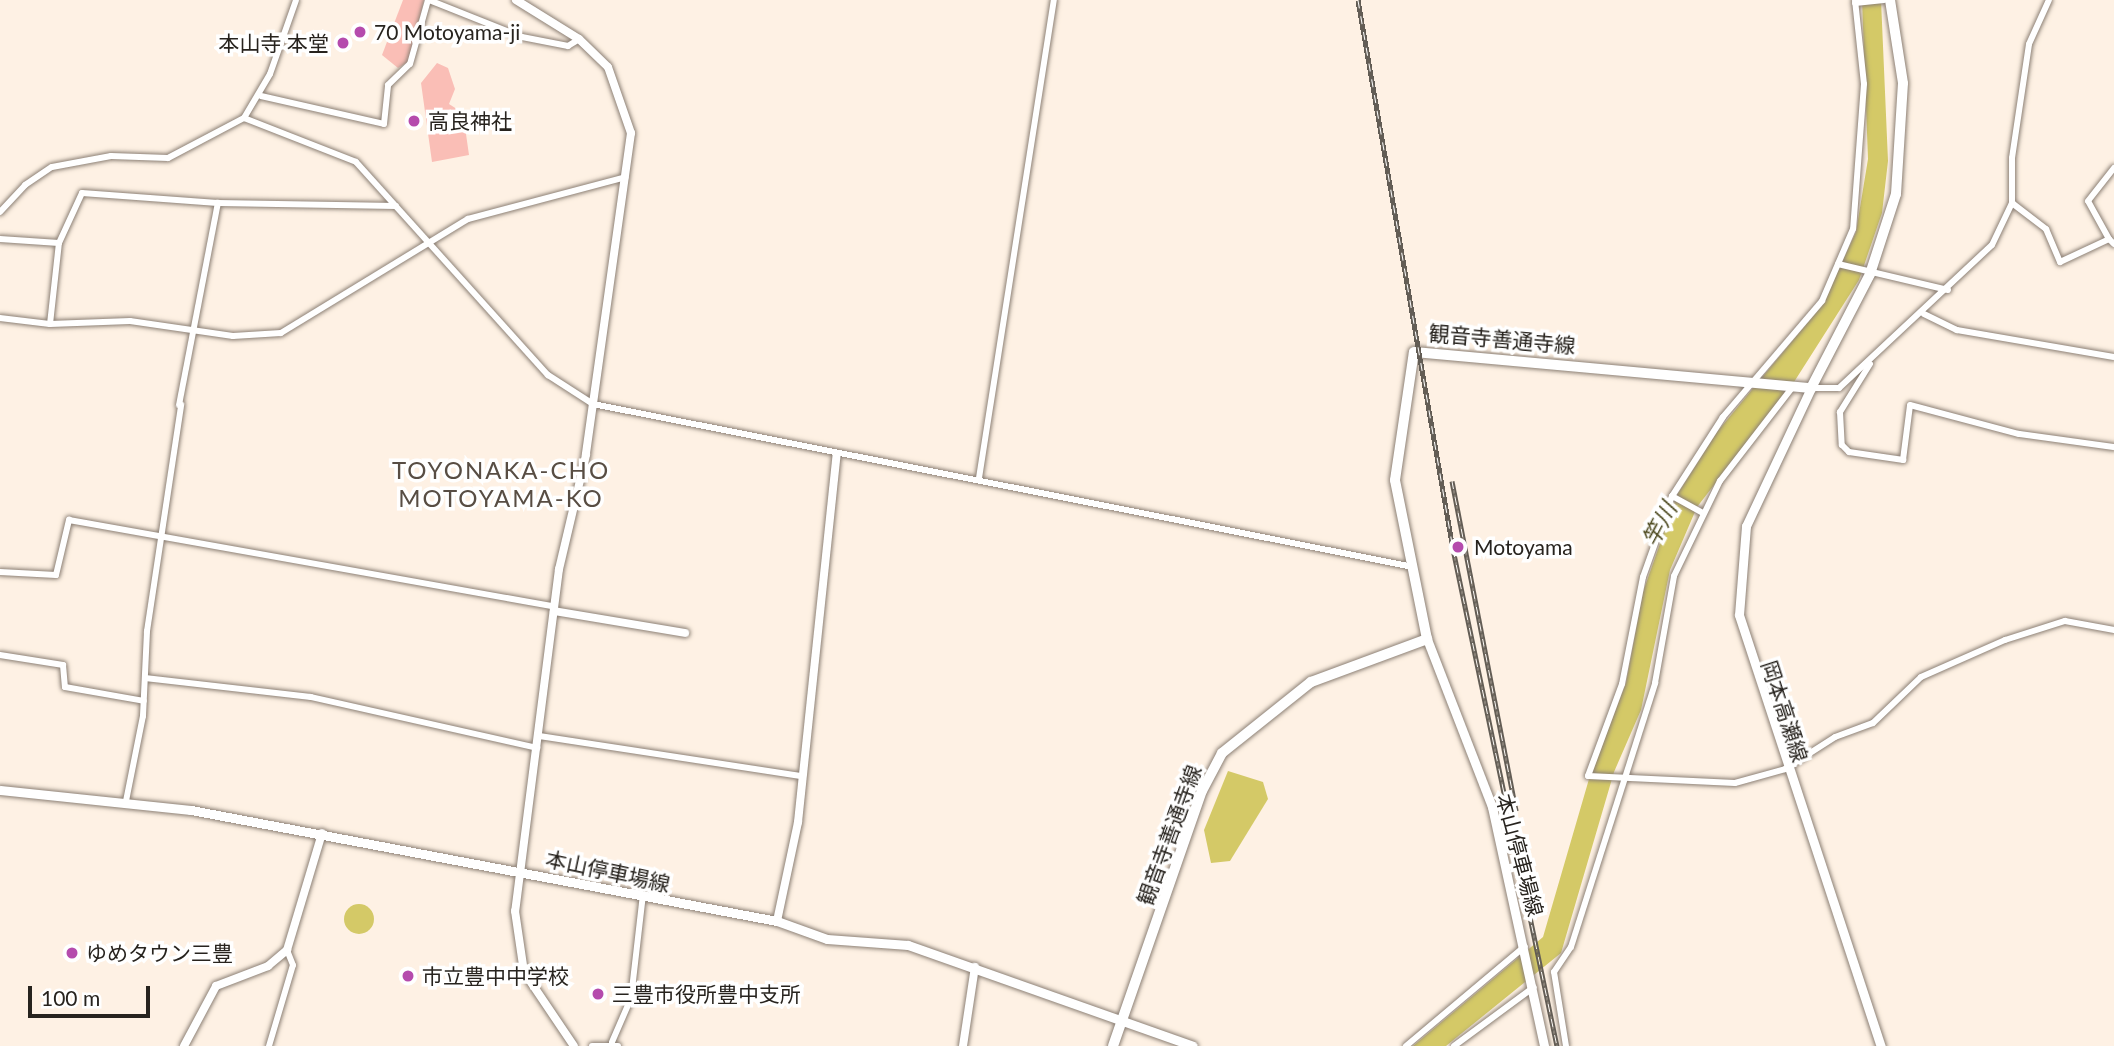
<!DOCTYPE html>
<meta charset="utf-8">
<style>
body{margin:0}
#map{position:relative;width:2114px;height:1046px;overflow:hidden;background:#fef1e4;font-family:Lato,"Noto Sans JP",sans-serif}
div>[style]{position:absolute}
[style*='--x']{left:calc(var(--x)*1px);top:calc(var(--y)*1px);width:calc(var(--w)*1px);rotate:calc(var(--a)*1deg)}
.green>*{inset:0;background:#fabeb6}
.water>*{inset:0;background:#d4c967}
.round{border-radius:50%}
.roads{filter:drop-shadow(0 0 2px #8c8075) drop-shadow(0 0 2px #8c8075)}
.minor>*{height:6px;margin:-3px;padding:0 3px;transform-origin:3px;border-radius:3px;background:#fff}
.tertiary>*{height:8px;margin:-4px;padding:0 4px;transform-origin:4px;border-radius:4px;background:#fff}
.secondary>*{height:9px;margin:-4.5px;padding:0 4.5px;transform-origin:4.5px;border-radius:4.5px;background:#fff}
.primary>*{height:10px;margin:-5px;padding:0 5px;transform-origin:5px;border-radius:5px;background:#fff}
.rail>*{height:5px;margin-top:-2.5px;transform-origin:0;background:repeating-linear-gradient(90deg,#fff 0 8px,#635d55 0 16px);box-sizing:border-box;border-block:2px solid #635d55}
.dots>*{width:19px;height:19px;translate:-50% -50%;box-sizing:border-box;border:4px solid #fff;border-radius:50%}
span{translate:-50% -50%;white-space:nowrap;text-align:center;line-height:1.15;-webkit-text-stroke:7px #fff;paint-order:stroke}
.poi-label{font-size:21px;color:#27231e}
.left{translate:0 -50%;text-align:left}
.right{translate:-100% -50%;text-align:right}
.street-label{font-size:21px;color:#27231e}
.water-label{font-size:23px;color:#4f4b21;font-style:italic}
.quarter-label{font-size:24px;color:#584d43;letter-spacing:2px}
.scale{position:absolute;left:28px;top:986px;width:122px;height:32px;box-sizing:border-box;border:4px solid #27231e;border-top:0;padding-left:9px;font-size:21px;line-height:24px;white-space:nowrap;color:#27231e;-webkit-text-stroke:5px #fff;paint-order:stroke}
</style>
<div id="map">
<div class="green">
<i style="clip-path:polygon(403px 0,424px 0,409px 61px,398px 68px,382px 55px)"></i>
<i style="clip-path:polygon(437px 63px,448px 68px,455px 89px,449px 104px,463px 113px,469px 155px,432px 162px,421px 83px)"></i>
</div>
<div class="water">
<i style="clip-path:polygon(1862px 0,1881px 0,1888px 161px,1882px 213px,1859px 280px,1794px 382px,1697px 507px,1670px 570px,1641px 710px,1614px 772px,1561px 953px,1446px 1046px,1413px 1046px,1543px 937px,1589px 779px,1626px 683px,1643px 592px,1677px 495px,1717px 432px,1822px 305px,1856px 232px,1868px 159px)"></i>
<i style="clip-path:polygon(1228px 771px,1263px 782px,1268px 799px,1230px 861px,1211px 863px,1204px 830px)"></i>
<i class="round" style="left:344px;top:904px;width:30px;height:30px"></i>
</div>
<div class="roads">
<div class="minor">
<i style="--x:429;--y:0;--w:100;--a:21.7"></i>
<i style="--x:522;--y:37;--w:47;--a:11.1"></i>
<i style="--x:568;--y:46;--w:13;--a:-32"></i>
<i style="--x:1855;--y:0;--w:84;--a:83.9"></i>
<i style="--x:1864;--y:84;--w:145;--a:94.3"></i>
<i style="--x:1853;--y:229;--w:78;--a:113.3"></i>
<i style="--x:1822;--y:301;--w:153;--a:130.5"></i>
<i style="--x:1723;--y:417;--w:94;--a:122.8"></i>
<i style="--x:1672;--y:496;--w:86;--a:109.7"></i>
<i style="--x:1643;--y:577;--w:109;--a:101.1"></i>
<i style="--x:1622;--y:684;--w:98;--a:110.3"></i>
<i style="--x:1588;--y:776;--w:147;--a:2.7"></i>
<i style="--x:1735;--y:783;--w:52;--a:-15.6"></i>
<i style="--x:1785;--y:769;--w:59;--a:-32.6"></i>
<i style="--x:1835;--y:737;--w:40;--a:-20.2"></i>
<i style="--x:1873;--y:723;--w:66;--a:-43.8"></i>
<i style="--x:1921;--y:677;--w:92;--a:-23.8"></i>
<i style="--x:2005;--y:640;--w:63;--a:-17.6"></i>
<i style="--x:2065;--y:621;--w:50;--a:10.4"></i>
<i style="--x:1855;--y:3;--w:29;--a:-6"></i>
<i style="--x:261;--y:96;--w:126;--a:12.8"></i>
<i style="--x:384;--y:124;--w:39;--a:-84"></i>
<i style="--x:388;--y:85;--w:30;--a:-44"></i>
<i style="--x:410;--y:64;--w:66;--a:-74.3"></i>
<i style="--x:244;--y:118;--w:120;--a:21.4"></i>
<i style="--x:356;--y:162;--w:287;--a:48"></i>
<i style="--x:548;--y:375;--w:54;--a:32.8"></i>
<i style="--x:593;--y:404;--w:831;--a:11.24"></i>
<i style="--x:2012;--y:203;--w:43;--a:37.4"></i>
<i style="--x:2046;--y:229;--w:36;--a:67"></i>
<i style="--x:2060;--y:262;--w:54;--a:-25.1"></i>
<i style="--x:2109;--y:239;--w:7;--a:45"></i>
<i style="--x:0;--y:212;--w:37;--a:-47"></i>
<i style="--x:25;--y:185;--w:32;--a:-34"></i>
<i style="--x:52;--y:167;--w:60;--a:-10.6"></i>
<i style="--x:111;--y:156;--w:57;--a:2"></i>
<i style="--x:168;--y:158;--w:86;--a:-27.8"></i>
<i style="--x:244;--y:118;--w:51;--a:-59.4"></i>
<i style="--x:270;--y:74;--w:78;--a:-70.6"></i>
<i style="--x:0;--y:239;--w:59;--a:3.9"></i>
<i style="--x:2109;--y:239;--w:43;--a:-118.9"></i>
<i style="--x:2088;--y:201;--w:42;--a:-51.8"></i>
<i style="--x:1838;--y:264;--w:113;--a:13.3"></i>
<i style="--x:1924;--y:314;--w:37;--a:26"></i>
<i style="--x:1957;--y:330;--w:159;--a:9.8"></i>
<i style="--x:0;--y:318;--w:50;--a:6.8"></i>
<i style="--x:50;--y:324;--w:80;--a:-2.1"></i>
<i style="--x:130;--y:321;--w:104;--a:8.3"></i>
<i style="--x:233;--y:336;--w:48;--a:-3.6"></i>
<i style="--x:281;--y:333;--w:219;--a:-31.4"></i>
<i style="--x:468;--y:219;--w:163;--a:-14.9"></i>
<i style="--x:50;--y:324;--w:81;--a:-83.7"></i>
<i style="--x:59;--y:243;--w:55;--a:-65.3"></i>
<i style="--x:82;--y:193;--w:136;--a:4.2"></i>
<i style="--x:218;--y:203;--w:178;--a:1"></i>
<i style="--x:1870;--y:364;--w:57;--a:122"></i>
<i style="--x:1840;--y:412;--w:33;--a:87"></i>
<i style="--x:1842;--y:445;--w:10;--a:45"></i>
<i style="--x:1849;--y:452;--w:55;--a:8.4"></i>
<i style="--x:1903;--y:460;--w:55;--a:-82.7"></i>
<i style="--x:1910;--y:405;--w:113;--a:14.9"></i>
<i style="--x:2019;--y:434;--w:96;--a:7.8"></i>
<i style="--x:1811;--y:388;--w:28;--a:0"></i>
<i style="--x:1839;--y:388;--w:209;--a:-43.1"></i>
<i style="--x:1992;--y:245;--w:47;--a:-64.5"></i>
<i style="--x:2012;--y:203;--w:45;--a:-90"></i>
<i style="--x:2012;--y:158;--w:115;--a:-81.5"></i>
<i style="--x:2029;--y:44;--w:48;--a:-65.6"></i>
<i style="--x:179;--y:405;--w:206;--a:-79.1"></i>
<i style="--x:979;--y:478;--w:484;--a:-81.1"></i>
<i style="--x:1672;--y:496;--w:33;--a:29"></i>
<i style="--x:0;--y:572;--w:56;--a:3.1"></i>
<i style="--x:56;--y:575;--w:57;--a:-76.7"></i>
<i style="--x:69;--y:520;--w:493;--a:10.1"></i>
<i style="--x:0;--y:655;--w:64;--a:9"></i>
<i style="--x:63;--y:665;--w:22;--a:85"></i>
<i style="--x:65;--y:687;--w:80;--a:10"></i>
<i style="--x:145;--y:678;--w:167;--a:6.5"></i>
<i style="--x:311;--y:697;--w:232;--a:12.7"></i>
<i style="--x:539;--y:736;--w:265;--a:8.7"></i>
<i style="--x:126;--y:801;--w:87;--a:-78.7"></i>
<i style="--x:143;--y:716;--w:85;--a:-87.3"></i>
<i style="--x:147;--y:631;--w:229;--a:-81.4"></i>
<i style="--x:612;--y:1042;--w:48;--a:-66.6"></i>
<i style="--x:631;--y:998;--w:104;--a:-83.4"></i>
<i style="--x:269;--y:1046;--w:84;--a:-73.5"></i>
<i style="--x:293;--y:965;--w:16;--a:-112"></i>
<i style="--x:592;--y:1046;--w:26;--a:0"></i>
<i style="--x:1406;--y:1046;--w:155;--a:-40"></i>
<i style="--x:1454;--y:1046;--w:99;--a:-36.4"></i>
<i style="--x:1566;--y:1046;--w:75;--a:-99.2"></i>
<i style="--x:1554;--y:972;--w:30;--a:-56"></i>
<i style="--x:1571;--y:947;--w:277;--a:-72.3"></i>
<i style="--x:1655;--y:683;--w:109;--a:-79.9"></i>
<i style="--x:1674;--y:576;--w:106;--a:-64.2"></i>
<i style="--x:1720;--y:481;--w:118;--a:-52.3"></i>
</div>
<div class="tertiary">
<i style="--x:516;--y:0;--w:74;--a:31.8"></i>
<i style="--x:579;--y:39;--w:40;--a:44"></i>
<i style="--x:608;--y:67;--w:70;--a:70.8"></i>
<i style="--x:631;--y:133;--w:325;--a:98"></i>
<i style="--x:586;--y:455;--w:117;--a:103.3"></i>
<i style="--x:559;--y:569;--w:345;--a:97.3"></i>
<i style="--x:515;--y:911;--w:62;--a:81.6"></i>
<i style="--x:524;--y:972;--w:89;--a:56"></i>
<i style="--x:554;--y:611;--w:133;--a:9.5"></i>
<i style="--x:777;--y:921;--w:101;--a:-78"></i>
<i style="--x:798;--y:822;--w:370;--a:-84"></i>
<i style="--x:184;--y:1046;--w:68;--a:-61.9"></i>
<i style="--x:216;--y:986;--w:56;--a:-21"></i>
<i style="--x:268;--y:966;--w:25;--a:-40"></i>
<i style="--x:287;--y:950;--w:122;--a:-73.3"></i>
<i style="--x:963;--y:1046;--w:80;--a:-81.4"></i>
</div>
<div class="secondary">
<i style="--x:1811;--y:388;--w:153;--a:115.2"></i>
<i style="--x:1746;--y:526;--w:89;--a:94.5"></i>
<i style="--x:1739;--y:615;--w:454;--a:71.8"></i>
<i style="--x:1427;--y:639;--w:180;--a:68.8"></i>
<i style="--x:1492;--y:807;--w:245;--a:77.7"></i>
<i style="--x:0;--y:790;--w:192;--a:6"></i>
<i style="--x:191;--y:810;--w:596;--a:10.73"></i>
<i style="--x:777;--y:921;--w:53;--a:19.8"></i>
<i style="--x:827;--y:939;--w:81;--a:4.2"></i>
<i style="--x:908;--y:945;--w:302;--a:19.5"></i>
</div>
<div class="primary">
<i style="--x:1113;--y:1046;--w:270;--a:-70.8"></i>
<i style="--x:1202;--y:791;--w:43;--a:-62.2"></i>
<i style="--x:1222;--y:753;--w:114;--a:-38.6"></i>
<i style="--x:1311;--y:682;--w:124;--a:-20.3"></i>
<i style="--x:1427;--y:639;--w:162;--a:-101.4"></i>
<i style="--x:1395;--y:480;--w:129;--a:-81.6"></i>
<i style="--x:1414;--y:352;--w:399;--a:5.2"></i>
<i style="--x:1811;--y:388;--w:128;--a:-62.6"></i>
<i style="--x:1870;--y:274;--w:84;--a:-72"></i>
<i style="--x:1896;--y:194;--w:111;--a:-86.4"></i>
<i style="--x:1903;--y:83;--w:84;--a:-98.9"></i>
</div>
</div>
<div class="rail">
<i style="--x:1358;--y:0;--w:557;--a:80.18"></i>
<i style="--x:1453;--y:549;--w:508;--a:78.18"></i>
<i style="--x:1452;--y:481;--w:336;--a:79"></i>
</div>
<div class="dots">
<i style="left:360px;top:32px;background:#b54bad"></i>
<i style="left:343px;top:43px;background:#b54bad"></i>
<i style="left:414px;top:121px;background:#b54bad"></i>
<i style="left:1458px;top:547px;background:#b54bad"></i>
<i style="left:72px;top:953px;background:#b54bad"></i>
<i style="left:408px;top:976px;background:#b54bad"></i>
<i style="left:598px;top:994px;background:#b54bad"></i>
</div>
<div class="poi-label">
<span class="left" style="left:374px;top:32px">70 Motoyama-ji</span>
<span class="right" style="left:329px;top:43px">本山寺 本堂</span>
<span class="left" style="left:428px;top:121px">高良神社</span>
<span class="left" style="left:1474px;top:547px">Motoyama</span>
<span class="left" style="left:86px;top:953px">ゆめタウン三豊</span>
<span class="left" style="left:422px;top:976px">市立豊中中学校</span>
<span class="left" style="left:612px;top:994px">三豊市役所豊中支所</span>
</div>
<div class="street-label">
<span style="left:1502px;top:339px;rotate:5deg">観音寺善通寺線</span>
<span style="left:1785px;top:711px;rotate:72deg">岡本高瀬線</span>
<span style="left:1169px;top:835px;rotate:-70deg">観音寺善通寺線</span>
<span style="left:1520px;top:855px;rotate:75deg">本山停車場線</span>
<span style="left:608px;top:871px;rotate:12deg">本山停車場線</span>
</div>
<div class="water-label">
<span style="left:1659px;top:524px;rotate:-62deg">竿川</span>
</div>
<div class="quarter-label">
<span style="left:501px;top:484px">TOYONAKA-CHO<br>MOTOYAMA-KO</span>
</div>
<div class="scale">100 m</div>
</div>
